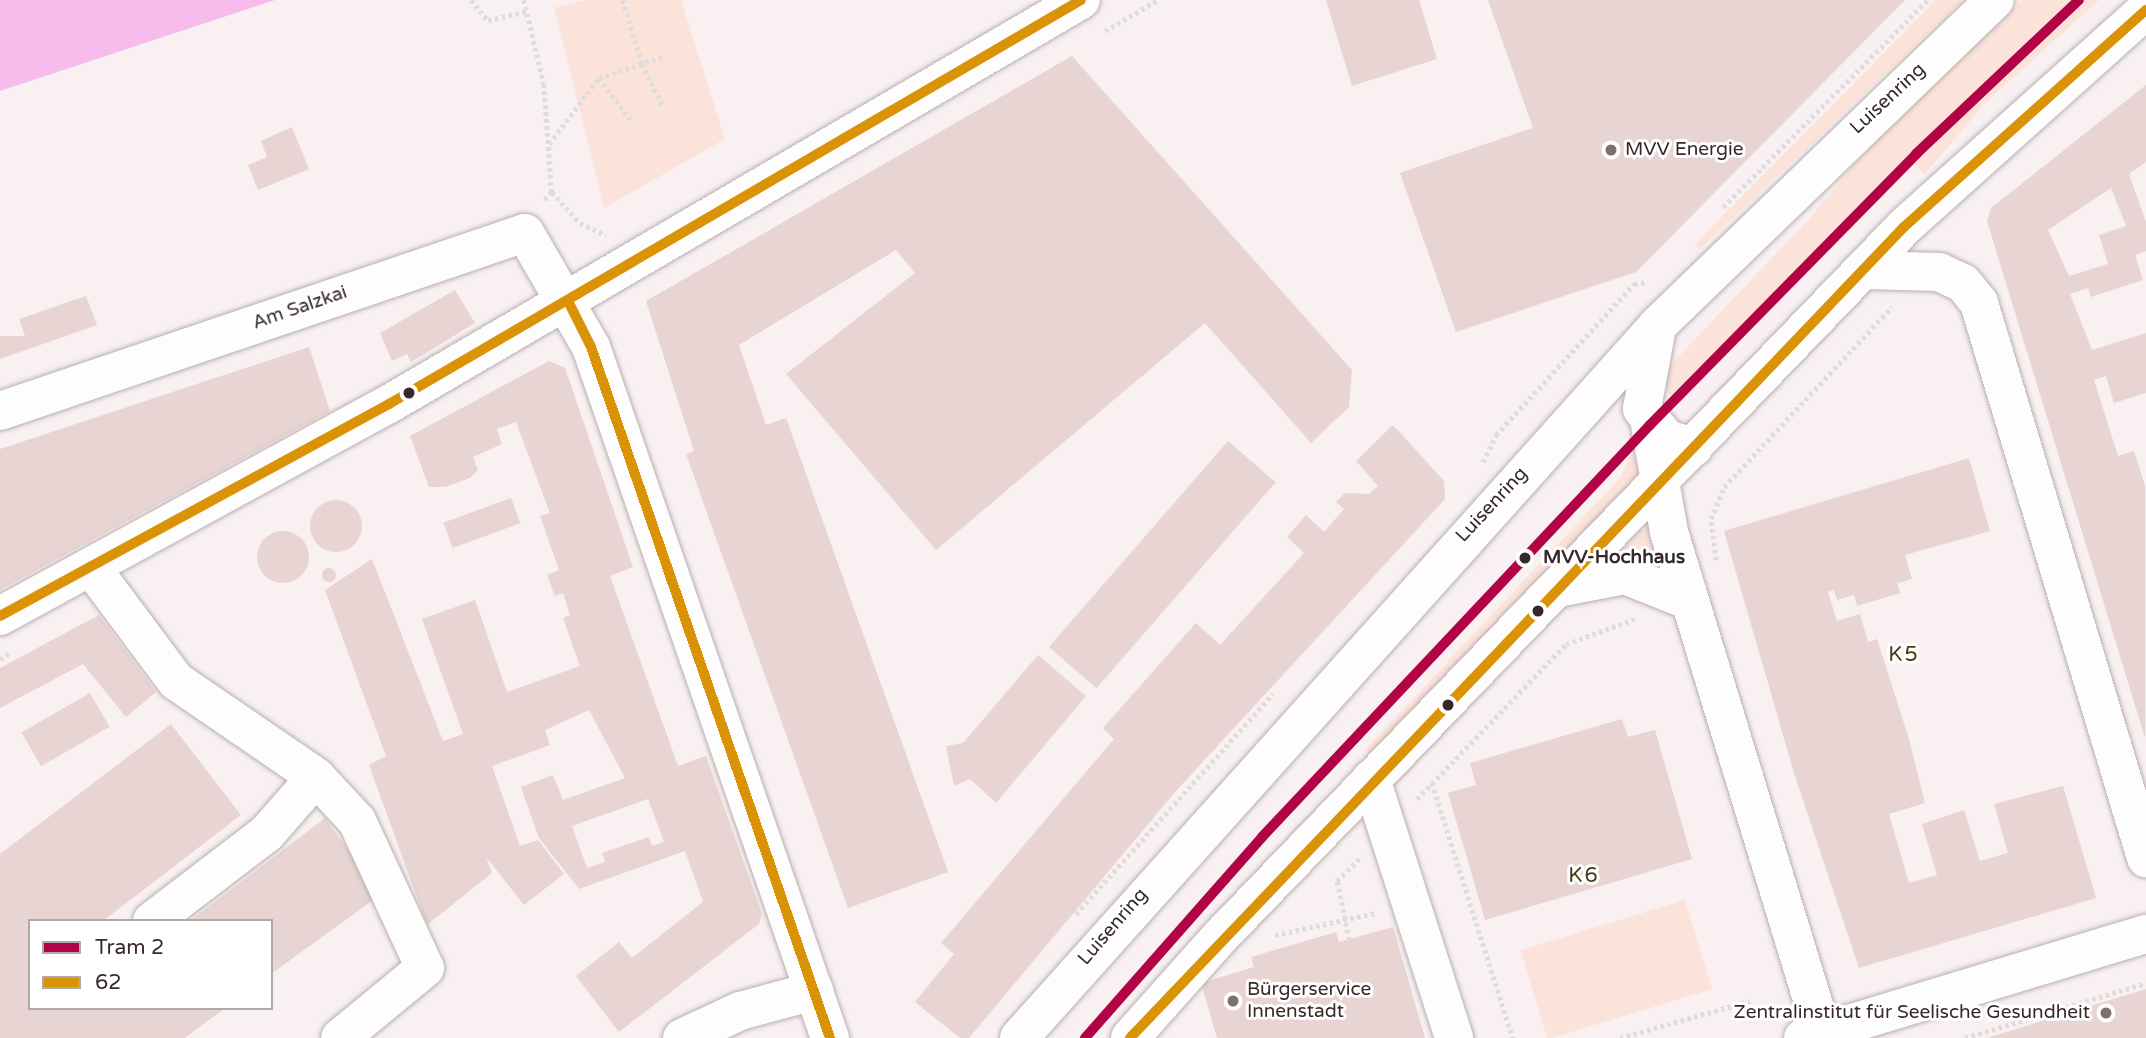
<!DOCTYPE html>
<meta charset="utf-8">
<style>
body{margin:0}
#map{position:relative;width:2146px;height:1038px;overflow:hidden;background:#f8f0f1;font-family:"Varela Round",sans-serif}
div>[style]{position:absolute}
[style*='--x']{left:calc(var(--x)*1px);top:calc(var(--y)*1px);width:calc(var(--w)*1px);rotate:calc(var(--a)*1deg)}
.green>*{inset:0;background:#fbe3da;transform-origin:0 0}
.water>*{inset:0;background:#f7bceb}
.building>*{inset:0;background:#e8d4d2;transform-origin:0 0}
.round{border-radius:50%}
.path>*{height:4.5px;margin-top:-2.25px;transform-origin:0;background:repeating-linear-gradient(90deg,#dedcdc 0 3.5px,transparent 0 7px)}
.roads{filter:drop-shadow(0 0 2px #b9afb0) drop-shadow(0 0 2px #b9afb0)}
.minor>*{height:38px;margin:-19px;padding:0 19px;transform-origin:19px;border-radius:19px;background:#fefdfd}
.major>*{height:38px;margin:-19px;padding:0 19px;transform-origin:19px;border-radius:19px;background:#fefdfd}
.bus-1>*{height:10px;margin:-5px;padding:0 5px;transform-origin:5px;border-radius:5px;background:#da9306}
.tram-1>*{height:10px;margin:-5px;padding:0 5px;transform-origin:5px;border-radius:5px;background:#b10346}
.dots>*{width:19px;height:19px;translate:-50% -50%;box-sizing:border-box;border:4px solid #fff;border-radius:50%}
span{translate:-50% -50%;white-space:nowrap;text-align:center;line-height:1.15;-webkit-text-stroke:6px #fff;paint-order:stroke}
.street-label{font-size:19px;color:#37292b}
.poi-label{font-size:19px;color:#37292b}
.left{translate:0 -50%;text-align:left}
.right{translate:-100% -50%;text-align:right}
.stop-label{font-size:19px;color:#37292b;font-weight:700}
.neighbourhood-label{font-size:21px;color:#413e15;letter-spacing:2px}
.legend{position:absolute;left:28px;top:919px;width:245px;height:91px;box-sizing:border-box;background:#fff;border:2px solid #afa9aa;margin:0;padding:9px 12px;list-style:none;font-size:21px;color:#37292b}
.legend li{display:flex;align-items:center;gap:14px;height:35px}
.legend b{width:35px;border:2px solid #afa9aa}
</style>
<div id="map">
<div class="green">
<i style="clip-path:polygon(586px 0,681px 0,725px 139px,604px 208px,554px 8px)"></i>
<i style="clip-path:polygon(1936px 0,1963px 0,1699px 250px,1695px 244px)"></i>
<i style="clip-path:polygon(2023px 0,2099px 0,1985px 103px,1925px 174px,1914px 164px,1679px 404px,1661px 385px,1663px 373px,1808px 220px,1906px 104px)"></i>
<i style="clip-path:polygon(1632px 449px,1640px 476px,1371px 755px,1366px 749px,1621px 477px)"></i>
<i style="clip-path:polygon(1648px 528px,1665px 566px,1613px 558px,1640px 530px)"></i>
<i style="left:1685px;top:900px;width:93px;height:172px;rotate:73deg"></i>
</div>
<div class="water">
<i style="clip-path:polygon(0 0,275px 0,0 91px)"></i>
</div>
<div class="building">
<i style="clip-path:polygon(1326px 0,1419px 0,1437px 59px,1352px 86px)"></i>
<i style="clip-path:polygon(1488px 0,1905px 0,1636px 272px,1456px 332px,1400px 173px,1533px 128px)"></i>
<i style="clip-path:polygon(1072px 56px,1352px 370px,1349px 407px,1311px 443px,1205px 323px,936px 550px,786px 374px,915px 273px,896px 250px,739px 345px,766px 425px,786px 418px,948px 872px,848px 908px,686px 454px,694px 451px,646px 301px)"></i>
<i style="clip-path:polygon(evenodd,2146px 85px,2146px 162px,2129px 174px,2146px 222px,2146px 251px,2135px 255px,2143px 280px,2091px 297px,2088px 288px,2070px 294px,2092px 350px,2146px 333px,2146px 393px,2114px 403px,2106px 376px,2094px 380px,2118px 456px,2134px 451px,2145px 486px,2145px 738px,1987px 221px,1991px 208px,2146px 85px,2111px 188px,2126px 226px,2099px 235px,2108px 264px,2069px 276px,2048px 230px,2111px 188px)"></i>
<i style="clip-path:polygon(292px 127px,309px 169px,258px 190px,248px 165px,267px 157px,261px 141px)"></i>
<i style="clip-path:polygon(455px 290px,475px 323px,411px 362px,407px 354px,392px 361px,380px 333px)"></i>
<i style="clip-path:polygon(86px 296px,97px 325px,0 359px,0 336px,25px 336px,19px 319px)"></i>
<i style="clip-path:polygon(309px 347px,330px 411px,0 590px,0 449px)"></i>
<i style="clip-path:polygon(evenodd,549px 361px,565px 368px,633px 567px,610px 576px,678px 766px,706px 756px,762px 914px,759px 924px,619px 1032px,576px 976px,619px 942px,632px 958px,703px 902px,685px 851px,579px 889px,539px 838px,521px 787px,553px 775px,563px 800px,625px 778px,589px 710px,545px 730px,550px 745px,492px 766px,520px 846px,538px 840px,564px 874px,524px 905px,486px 857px,492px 873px,427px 925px,369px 765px,386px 756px,325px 590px,372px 559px,443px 741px,463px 734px,422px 619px,475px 600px,507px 692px,580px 666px,563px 618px,570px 615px,563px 593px,555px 596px,547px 575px,559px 570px,540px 516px,550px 513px,516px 422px,497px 429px,502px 444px,473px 457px,478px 470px,470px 478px,445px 487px,429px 487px,410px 436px,549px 361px,648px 799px,664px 842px,652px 846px,649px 837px,602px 853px,605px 862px,587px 868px,572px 826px,648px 799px)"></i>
<i style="clip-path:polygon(1393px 425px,1444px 481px,1445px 499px,1175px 792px,969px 1038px,960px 1038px,915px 1002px,954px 954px,941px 943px,1114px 739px,1103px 728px,1196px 623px,1220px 645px,1304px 553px,1287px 537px,1306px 515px,1324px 532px,1344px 509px,1336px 502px,1345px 493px,1369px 494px,1378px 486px,1356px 461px)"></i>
<i style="left:1228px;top:441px;width:63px;height:273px;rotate:41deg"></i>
<i style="clip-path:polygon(1969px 458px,1990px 531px,1905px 555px,1912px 579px,1897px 583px,1900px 593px,1857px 606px,1854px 595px,1837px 600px,1834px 590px,1828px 592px,1837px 621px,1860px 614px,1868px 642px,1877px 639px,1909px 739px,1925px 803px,1889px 814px,1909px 883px,1937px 875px,1922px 824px,1964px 810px,1980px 861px,2008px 853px,1994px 804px,2063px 786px,2096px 898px,1859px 968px,1794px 773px,1724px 531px)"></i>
<i style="left:511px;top:498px;width:27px;height:72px;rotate:70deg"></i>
<i class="round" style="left:310px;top:500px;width:52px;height:52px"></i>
<i class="round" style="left:257px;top:531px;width:52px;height:52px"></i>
<i class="round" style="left:322px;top:568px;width:14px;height:14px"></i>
<i style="clip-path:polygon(99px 615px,156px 692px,126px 717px,83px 664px,0 708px,0 668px)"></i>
<i style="clip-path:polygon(1038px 655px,1086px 696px,996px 803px,970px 779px,954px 786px,946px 746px,963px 743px)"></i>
<i style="left:90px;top:693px;width:39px;height:79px;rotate:60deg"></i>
<i style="clip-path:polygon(1622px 719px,1628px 737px,1655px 730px,1692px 859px,1485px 920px,1448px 793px,1476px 785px,1470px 763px)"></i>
<i style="clip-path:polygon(171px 724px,241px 815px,103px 921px,30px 921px,30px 1008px,225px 1008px,185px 1038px,0 1038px,0 854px)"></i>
<i style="clip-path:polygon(325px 818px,380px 895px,271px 974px,271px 921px,190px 921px)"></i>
<i style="clip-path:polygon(1393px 927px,1425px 1038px,1217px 1038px,1201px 983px,1254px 967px,1251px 957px,1336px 932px,1339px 942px)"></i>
<i style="clip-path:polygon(2146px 989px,2146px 1038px,1990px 1038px,1990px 1037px)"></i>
</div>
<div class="path">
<i style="--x:471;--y:0;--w:26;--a:50"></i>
<i style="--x:488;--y:20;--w:40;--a:-12"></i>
<i style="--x:524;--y:0;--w:86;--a:76.6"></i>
<i style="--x:544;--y:84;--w:108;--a:85.8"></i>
<i style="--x:552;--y:192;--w:13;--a:132"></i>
<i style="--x:623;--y:0;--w:67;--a:73.5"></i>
<i style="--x:642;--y:64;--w:47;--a:63.4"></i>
<i style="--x:1105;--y:31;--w:61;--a:-30.3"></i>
<i style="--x:599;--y:78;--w:53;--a:52.7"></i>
<i style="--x:549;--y:144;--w:83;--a:-52.9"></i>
<i style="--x:599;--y:78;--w:67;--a:-18.2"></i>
<i style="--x:552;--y:192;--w:42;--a:47.9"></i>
<i style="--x:580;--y:223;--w:29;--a:25"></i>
<i style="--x:1723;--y:207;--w:291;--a:-45.3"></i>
<i style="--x:1483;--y:462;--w:30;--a:-64"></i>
<i style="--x:1496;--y:435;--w:205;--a:-47.6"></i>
<i style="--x:1634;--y:284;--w:13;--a:-9"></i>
<i style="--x:1716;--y:560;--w:41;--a:-97"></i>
<i style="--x:1711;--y:519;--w:35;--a:-68"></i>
<i style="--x:1724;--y:487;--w:246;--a:-47"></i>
<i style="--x:0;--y:659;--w:13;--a:-29"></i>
<i style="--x:1432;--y:783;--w:268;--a:72.4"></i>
<i style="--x:1417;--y:799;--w:215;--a:-46.1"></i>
<i style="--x:1566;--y:644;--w:73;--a:-19.9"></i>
<i style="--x:1076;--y:914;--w:295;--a:-48.2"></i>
<i style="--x:1275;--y:935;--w:102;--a:-12.4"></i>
<i style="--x:1349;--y:940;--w:60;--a:-101.5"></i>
<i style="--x:1337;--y:881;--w:33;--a:-45"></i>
<i style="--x:1620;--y:1038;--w:135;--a:-15.9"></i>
<i style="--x:1965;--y:1038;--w:189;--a:-16.9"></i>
</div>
<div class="roads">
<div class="minor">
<i style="--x:1865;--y:270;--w:74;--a:1.5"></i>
<i style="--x:1939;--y:272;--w:26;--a:25"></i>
<i style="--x:1963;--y:283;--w:26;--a:51"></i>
<i style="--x:1979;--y:303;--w:580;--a:73.25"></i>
<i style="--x:0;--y:411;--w:554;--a:-18.73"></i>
<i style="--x:525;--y:233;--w:132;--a:59.9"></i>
<i style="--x:591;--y:347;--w:731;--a:70.92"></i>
<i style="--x:1650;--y:425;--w:109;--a:79.9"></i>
<i style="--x:1669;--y:532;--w:529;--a:72.97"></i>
<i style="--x:91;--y:567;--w:142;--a:53.3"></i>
<i style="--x:176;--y:681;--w:170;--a:34.4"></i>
<i style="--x:316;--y:777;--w:60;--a:47"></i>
<i style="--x:357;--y:821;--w:162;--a:65.2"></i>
<i style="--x:425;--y:968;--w:110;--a:140.5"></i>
<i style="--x:1557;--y:588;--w:69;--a:-10.8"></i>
<i style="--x:1625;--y:575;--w:70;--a:21.8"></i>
<i style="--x:0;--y:616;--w:443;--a:-28.6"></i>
<i style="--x:389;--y:404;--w:801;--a:-30.28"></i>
<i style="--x:1371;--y:779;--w:272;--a:72.2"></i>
<i style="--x:152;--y:921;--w:145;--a:-37.4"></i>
<i style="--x:267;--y:833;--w:74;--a:-48.8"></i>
<i style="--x:682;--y:1038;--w:64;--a:-25"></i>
<i style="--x:740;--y:1011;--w:77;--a:-15.1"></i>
<i style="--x:1803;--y:1038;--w:358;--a:-16.9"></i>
</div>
<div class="major">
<i style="--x:1657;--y:327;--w:83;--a:100.4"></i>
<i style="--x:1642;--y:409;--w:39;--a:50"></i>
<i style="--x:1667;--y:439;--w:28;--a:17"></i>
<i style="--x:1019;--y:1038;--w:957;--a:-48.13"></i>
<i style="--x:1658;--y:325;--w:468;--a:-44"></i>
<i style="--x:1130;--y:1038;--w:137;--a:-48.3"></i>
<i style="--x:1221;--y:936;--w:984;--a:-46.07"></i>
<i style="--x:1904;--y:227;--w:325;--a:-41.9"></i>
</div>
</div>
<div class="bus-1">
<i style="--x:568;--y:301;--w:51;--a:63.4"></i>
<i style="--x:591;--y:347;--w:731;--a:70.92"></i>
<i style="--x:0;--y:616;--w:443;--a:-28.6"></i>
<i style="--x:389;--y:404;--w:801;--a:-30.28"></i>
<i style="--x:1130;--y:1038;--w:1121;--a:-46.34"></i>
<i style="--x:1904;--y:227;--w:325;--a:-41.9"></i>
</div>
<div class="tram-1">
<i style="--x:1085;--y:1038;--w:268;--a:-48.6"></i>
<i style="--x:1262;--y:837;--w:566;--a:-46.72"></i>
<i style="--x:1650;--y:425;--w:380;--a:-45.5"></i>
<i style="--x:1916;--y:154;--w:224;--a:-43.4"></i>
</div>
<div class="dots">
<i style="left:1611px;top:150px;background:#7b6f70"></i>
<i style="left:409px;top:393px;background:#37292b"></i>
<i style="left:1525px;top:558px;background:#37292b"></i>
<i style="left:1538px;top:611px;background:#37292b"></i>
<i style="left:1448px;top:705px;background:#37292b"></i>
<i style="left:1233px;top:1001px;background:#7b6f70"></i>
<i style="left:2106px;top:1013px;background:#7b6f70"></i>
</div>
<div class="street-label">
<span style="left:1888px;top:99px;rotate:-43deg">Luisenring</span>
<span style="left:300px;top:308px;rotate:-19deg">Am Salzkai</span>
<span style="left:1492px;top:505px;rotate:-47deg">Luisenring</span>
<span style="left:1113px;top:927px;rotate:-49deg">Luisenring</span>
</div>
<div class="poi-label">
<span class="left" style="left:1625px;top:150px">MVV Energie</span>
<span class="left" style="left:1247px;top:1001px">Bürgerservice<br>Innenstadt</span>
<span class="right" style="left:2090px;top:1013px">Zentralinstitut für Seelische Gesundheit</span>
</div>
<div class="stop-label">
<span class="left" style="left:1543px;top:558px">MVV-Hochhaus</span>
</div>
<div class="neighbourhood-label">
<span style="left:1904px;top:655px">K5</span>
<span style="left:1584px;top:876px">K6</span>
</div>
<ul class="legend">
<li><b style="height:9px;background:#b10346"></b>Tram 2</li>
<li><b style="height:9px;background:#da9306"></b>62</li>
</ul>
</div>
